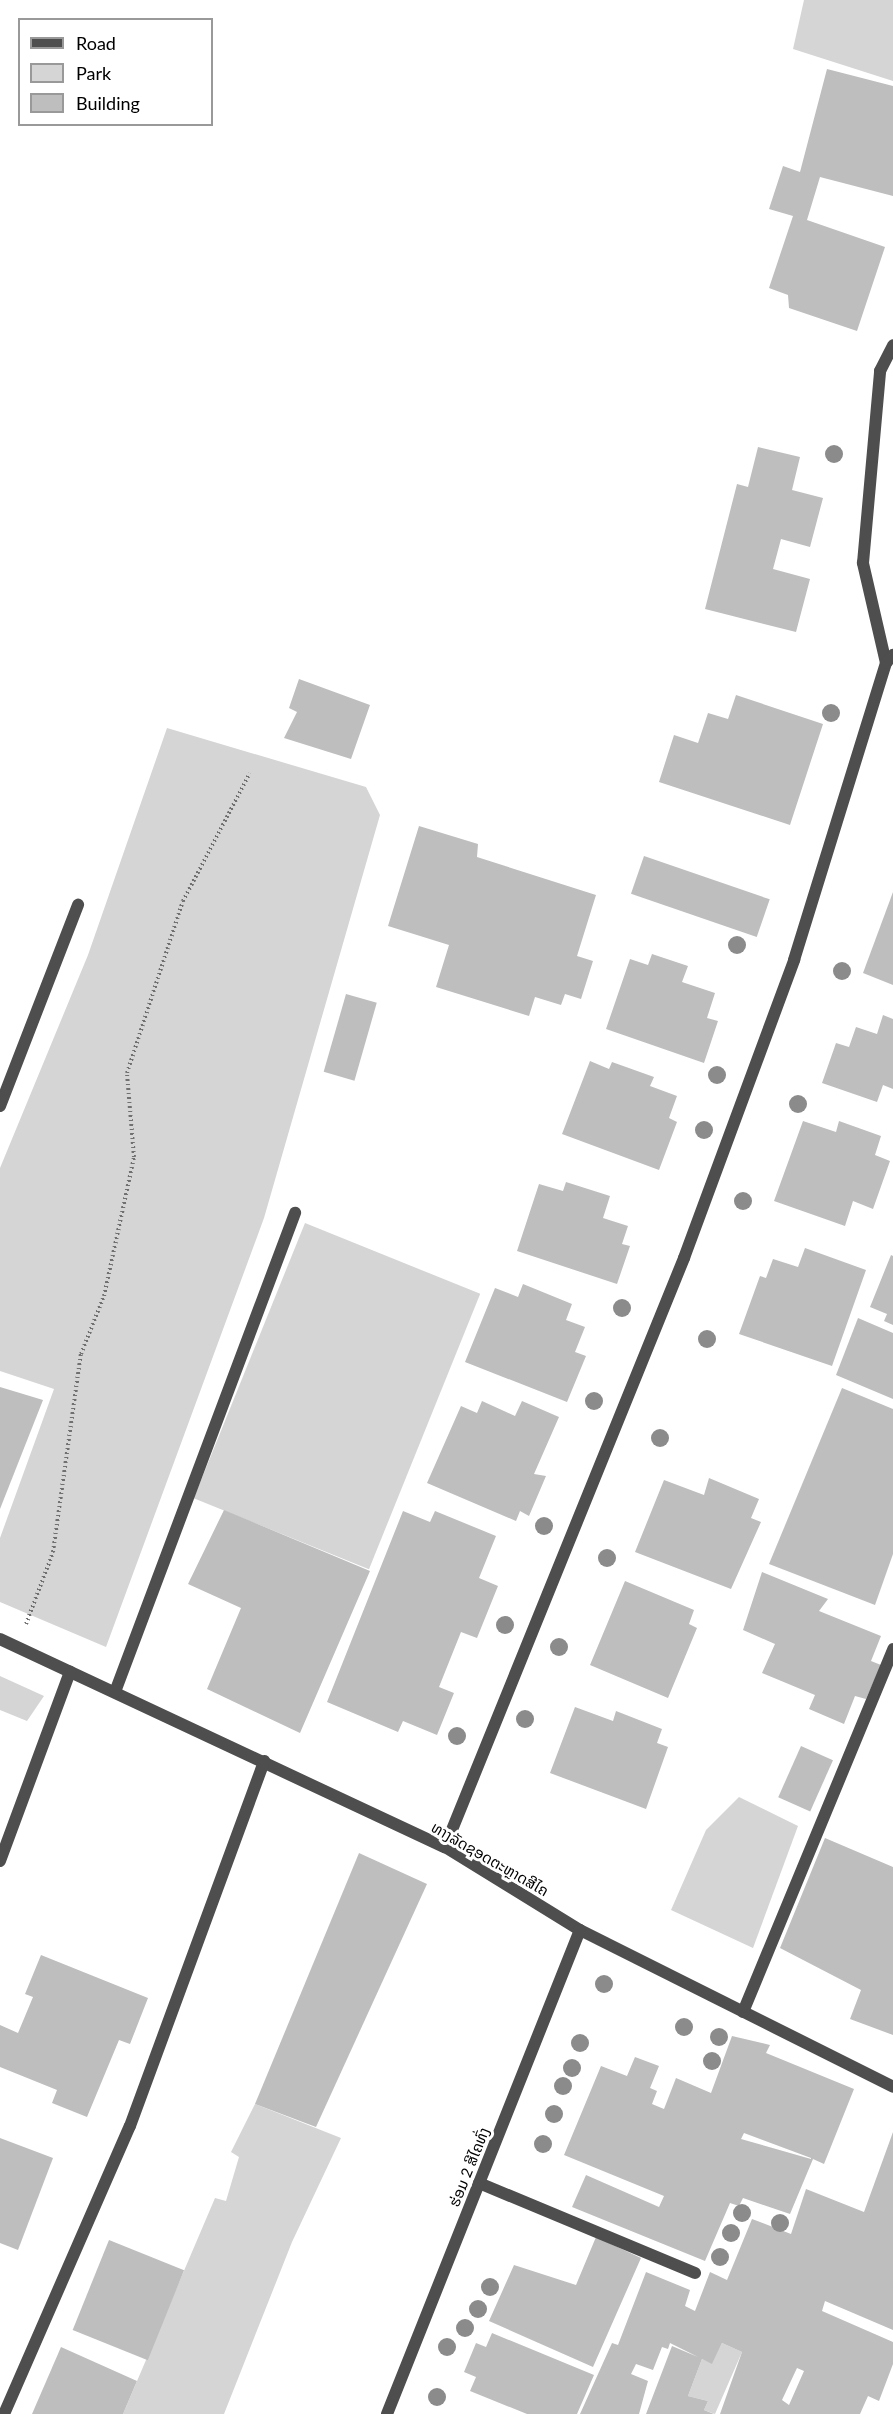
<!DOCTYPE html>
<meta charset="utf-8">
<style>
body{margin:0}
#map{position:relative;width:893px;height:2414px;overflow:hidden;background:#fff;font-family:Lato,"Noto Sans Lao",sans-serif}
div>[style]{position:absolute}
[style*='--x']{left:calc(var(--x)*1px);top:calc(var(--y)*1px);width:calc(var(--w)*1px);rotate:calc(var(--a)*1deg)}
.green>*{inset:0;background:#d5d5d5;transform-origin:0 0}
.building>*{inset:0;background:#bebebe;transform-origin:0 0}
.path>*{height:4px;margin-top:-2px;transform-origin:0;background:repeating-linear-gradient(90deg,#707070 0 1.5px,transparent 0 4.5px)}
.minor>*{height:12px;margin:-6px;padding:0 6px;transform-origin:6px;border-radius:6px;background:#4e4e4e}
.trees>*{width:18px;height:18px;margin:-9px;border-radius:50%;background:#8b8b8b}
span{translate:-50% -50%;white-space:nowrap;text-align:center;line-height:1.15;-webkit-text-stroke:6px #fff;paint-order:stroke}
.street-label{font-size:15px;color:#000}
.legend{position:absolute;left:18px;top:18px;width:195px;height:108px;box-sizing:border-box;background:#fff;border:2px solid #999;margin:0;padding:8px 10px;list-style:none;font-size:18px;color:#000}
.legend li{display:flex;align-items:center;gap:12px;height:30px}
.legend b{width:30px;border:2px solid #999}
</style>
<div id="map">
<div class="green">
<i style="clip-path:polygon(804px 0,893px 0,893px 81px,793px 49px)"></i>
<i style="clip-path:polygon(167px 728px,366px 787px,380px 815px,264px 1218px,106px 1647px,0 1602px,0 1538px,54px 1389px,0 1371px,0 1168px,88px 955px)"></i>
<i style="left:305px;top:1223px;width:189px;height:297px;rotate:22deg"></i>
<i style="clip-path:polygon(0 1676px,44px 1696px,27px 1721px,0 1710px)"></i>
<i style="clip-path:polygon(739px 1797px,798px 1826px,753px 1948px,671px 1910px,706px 1830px)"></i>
<i style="clip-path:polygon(255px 2104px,341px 2138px,292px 2242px,224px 2414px,123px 2414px,215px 2198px,226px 2201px,239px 2157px,231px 2152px)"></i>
<i style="clip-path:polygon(722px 2343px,742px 2352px,715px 2414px,704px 2410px,708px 2401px,688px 2396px,702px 2359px,712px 2363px)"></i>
</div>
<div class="building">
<i style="clip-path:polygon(827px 69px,893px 86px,893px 196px,820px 177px,807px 220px,885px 247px,857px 331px,789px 308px,788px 295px,769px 288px,793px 216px,769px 209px,783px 166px,800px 172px)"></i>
<i style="clip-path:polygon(758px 447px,800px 457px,792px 490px,823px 498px,810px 547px,781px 539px,773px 569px,810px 579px,796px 632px,705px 609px,737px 484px,748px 487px)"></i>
<i style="clip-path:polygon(299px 679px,370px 705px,351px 759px,284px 738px,297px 712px,289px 708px)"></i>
<i style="clip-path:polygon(736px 695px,823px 724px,790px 825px,659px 782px,674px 735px,698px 743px,708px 713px,728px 719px)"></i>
<i style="clip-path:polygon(419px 826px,478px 844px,477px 857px,596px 895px,577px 956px,593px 961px,581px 999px,565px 994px,561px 1005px,535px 997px,529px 1016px,436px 987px,449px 945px,388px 926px)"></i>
<i style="left:644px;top:856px;width:133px;height:40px;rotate:19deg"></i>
<i style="clip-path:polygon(893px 892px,893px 985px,863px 973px)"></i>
<i style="clip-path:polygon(652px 954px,688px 966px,682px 982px,715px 993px,707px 1018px,718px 1021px,704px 1063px,606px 1029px,630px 959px,648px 965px)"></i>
<i style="left:346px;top:994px;width:32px;height:81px;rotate:16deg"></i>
<i style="clip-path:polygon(883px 1015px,893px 1019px,893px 1089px,883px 1085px,877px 1102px,822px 1083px,836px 1043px,849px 1047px,856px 1027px,877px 1034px)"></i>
<i style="clip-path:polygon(590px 1061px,609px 1069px,612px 1062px,654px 1077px,650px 1086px,677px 1096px,669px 1118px,677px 1122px,659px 1170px,562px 1134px)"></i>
<i style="clip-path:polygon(803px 1121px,836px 1132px,839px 1121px,881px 1136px,875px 1155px,890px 1161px,873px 1209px,853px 1201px,845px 1226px,774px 1201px)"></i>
<i style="clip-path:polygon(566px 1182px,610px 1196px,603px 1218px,628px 1226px,622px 1244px,630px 1246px,617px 1284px,517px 1251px,539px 1184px,563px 1191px)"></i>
<i style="clip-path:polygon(805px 1248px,866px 1270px,832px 1366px,739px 1334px,760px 1276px,766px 1278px,773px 1259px,798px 1267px)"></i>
<i style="clip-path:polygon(891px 1255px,893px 1256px,893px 1325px,884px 1321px,887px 1314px,870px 1307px)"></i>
<i style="clip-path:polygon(523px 1284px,572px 1304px,566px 1320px,585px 1327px,575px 1352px,586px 1356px,567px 1402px,465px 1362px,495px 1288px,518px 1297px)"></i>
<i style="clip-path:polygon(858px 1318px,893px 1333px,893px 1399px,836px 1375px)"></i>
<i style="clip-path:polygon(0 1387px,43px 1400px,0 1509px)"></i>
<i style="clip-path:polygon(842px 1388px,893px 1409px,893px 1554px,875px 1605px,769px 1564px)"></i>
<i style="clip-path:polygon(482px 1401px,515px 1416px,522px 1401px,559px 1417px,534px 1474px,546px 1476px,529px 1516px,520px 1511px,516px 1521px,427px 1483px,461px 1406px,477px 1413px)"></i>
<i style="clip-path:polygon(709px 1478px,759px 1499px,751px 1518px,761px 1522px,731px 1589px,635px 1552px,664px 1480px,704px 1495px)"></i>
<i style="clip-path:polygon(224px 1510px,370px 1571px,300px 1733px,207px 1689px,241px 1608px,188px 1584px)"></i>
<i style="clip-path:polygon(403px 1511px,430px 1522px,435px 1511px,496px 1536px,479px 1578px,498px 1586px,477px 1638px,461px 1632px,439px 1687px,454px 1693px,437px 1735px,403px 1721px,398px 1732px,327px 1702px)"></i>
<i style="clip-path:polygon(762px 1572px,828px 1599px,819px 1611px,881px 1636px,871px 1661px,881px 1665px,866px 1699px,855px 1696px,844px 1724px,809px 1709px,815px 1695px,762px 1673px,775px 1644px,743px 1630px)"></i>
<i style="clip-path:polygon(625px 1581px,694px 1610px,689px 1624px,697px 1628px,668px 1698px,590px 1665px)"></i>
<i style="clip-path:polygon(575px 1707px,613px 1721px,616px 1711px,662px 1729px,657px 1743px,668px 1747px,646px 1809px,550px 1773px)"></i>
<i style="left:801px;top:1746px;width:35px;height:56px;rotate:24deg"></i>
<i style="clip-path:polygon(825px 1838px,893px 1867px,893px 2035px,850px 2019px,861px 1990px,780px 1948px)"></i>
<i style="clip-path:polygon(359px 1853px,427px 1884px,316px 2127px,255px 2104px)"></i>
<i style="clip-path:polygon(41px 1955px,148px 1998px,130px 2044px,119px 2040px,87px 2117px,52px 2103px,57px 2090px,0 2067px,0 2025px,18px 2033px,33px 1997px,25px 1994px)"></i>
<i style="clip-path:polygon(evenodd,732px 2036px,770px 2045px,766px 2053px,854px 2089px,824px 2164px,813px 2159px,790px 2214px,743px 2198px,739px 2206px,730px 2203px,705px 2261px,572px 2207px,586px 2175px,659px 2207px,664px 2196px,564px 2155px,601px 2066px,627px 2076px,635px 2057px,659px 2066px,650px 2088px,657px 2091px,652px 2104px,664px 2109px,676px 2078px,711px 2093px,732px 2036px,744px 2133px,811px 2158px,811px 2159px,741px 2139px,744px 2133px)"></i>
<i style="clip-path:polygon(evenodd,893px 2132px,893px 2330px,825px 2301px,822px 2311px,893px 2342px,893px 2364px,879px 2401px,868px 2396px,860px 2414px,720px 2414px,742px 2352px,722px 2343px,712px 2364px,702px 2359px,688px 2396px,708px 2401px,704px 2410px,714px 2414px,646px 2414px,672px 2346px,698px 2357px,670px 2343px,668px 2349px,662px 2347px,653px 2370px,636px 2364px,631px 2374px,648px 2381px,639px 2414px,580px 2414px,612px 2343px,618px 2345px,646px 2272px,690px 2290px,685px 2306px,695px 2311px,710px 2272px,727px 2280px,752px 2219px,791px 2234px,806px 2189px,864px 2212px,893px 2132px,797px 2368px,804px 2371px,789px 2405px,782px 2400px,797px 2368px)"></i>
<i style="clip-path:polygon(0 2138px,53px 2158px,18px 2250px,0 2243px)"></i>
<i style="clip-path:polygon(596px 2237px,641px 2258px,593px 2367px,489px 2321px,514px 2265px,576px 2285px)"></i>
<i style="left:109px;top:2240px;width:81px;height:97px;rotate:22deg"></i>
<i style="clip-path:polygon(492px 2333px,594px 2375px,577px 2414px,527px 2414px,470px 2391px,476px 2377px,464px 2372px,476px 2343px,486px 2347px)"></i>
<i style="clip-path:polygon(61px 2347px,137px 2381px,123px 2414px,32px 2414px)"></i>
</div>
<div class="path">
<i style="--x:26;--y:1624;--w:77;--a:-69.4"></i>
<i style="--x:53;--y:1552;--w:200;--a:-82"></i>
<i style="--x:81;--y:1354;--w:62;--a:-68.4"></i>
<i style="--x:104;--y:1296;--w:142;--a:-77.8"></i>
<i style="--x:134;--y:1157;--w:84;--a:-94.8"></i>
<i style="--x:127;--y:1073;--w:181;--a:-72"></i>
<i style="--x:183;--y:901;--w:144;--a:-62.4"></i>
</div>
<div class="minor">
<i style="--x:886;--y:663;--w:103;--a:-103"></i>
<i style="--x:863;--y:563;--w:193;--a:-84.9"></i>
<i style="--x:880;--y:371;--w:29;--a:-63"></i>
<i style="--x:0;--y:1106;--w:216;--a:-68.8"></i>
<i style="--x:0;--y:1639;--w:491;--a:25.1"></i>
<i style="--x:445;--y:1847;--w:158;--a:31.6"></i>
<i style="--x:580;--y:1930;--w:350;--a:26.6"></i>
<i style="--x:115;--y:1692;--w:512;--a:-69.4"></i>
<i style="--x:445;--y:1847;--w:636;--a:-67.91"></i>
<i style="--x:684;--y:1258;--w:318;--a:-69.7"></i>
<i style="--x:794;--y:960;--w:311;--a:-72.8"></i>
<i style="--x:886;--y:663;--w:11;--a:-49"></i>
<i style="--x:0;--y:1861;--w:202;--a:-69.7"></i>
<i style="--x:743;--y:2012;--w:393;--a:-67.5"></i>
<i style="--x:479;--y:2183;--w:234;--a:22.6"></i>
<i style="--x:4;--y:2414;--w:314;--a:-66.4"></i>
<i style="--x:130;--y:2126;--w:389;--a:-69.8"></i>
<i style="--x:387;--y:2414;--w:521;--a:-68.26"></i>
</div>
<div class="trees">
<i style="left:834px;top:454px"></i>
<i style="left:831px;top:713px"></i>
<i style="left:737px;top:945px"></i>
<i style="left:842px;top:971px"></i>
<i style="left:717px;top:1075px"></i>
<i style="left:798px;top:1104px"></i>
<i style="left:704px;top:1130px"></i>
<i style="left:743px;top:1201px"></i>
<i style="left:622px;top:1308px"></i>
<i style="left:707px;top:1339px"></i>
<i style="left:594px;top:1401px"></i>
<i style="left:660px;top:1438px"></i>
<i style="left:544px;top:1526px"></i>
<i style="left:607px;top:1558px"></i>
<i style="left:505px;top:1625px"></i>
<i style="left:559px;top:1647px"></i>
<i style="left:525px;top:1719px"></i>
<i style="left:457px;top:1736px"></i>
<i style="left:604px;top:1984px"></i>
<i style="left:684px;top:2027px"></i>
<i style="left:719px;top:2037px"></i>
<i style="left:580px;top:2043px"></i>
<i style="left:712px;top:2061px"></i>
<i style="left:572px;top:2068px"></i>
<i style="left:563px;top:2086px"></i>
<i style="left:554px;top:2114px"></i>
<i style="left:543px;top:2144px"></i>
<i style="left:742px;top:2213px"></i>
<i style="left:780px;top:2223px"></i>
<i style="left:731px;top:2233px"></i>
<i style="left:720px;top:2257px"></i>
<i style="left:490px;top:2287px"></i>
<i style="left:478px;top:2309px"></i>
<i style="left:465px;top:2328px"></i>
<i style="left:447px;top:2347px"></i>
<i style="left:437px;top:2397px"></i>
</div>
<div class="street-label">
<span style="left:490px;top:1859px;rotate:30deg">ທາງລັດຊອດຕະຫຼາດສີໄຄ</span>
<span style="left:469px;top:2167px;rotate:-68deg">ຮ່ອມ 2 ສີໄຄທົ່ງ</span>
</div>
<ul class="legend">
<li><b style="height:8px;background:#4e4e4e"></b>Road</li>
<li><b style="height:16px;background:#d5d5d5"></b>Park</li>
<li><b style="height:16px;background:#bebebe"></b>Building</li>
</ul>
</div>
